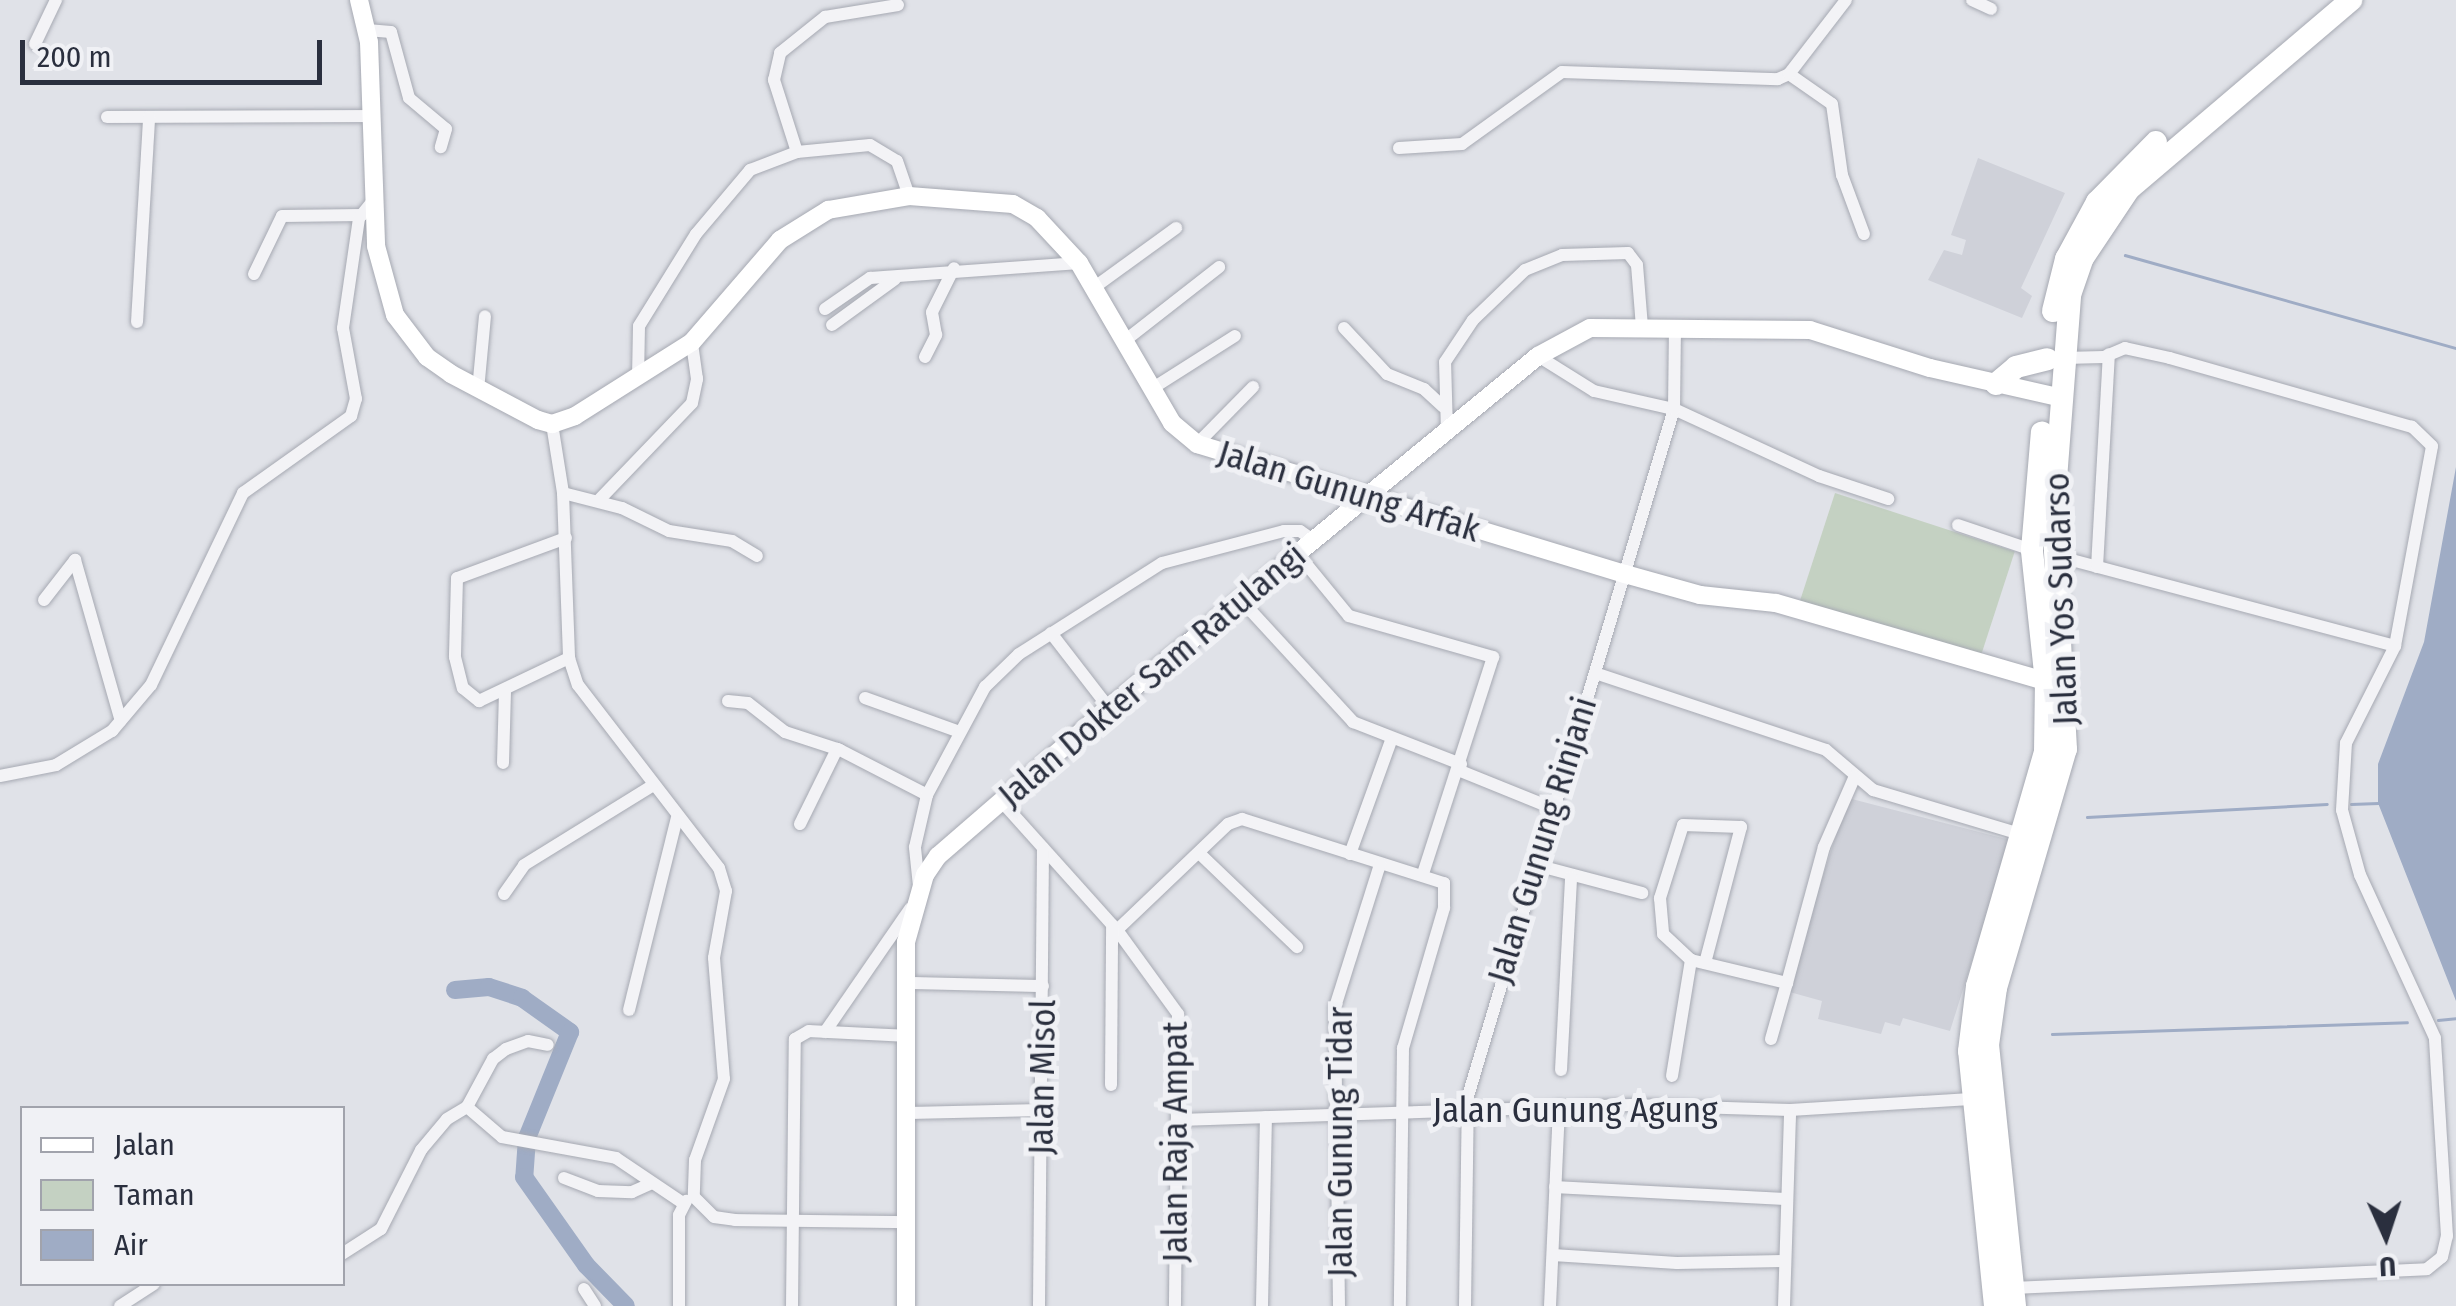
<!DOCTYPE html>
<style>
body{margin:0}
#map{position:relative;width:2456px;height:1306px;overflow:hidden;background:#e0e2e8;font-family:"Fira Sans Condensed",sans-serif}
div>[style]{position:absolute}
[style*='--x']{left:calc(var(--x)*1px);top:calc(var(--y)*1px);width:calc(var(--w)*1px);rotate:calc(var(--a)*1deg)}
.built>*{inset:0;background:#cfd1d9}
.green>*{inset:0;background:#c4d1c2;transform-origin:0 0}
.water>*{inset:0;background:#9facc5}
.stream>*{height:2.5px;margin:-1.25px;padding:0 1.25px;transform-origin:1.25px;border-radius:1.25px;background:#9facc5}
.river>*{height:18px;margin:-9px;padding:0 9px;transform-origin:9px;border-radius:9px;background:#9facc5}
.roads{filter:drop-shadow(0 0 2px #a6a9b2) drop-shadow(0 0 2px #a6a9b2)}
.street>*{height:12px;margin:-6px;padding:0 6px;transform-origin:6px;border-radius:6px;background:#f3f3f6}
.secondary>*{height:18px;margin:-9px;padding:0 9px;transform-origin:9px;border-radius:9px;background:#fff}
.highway>*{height:22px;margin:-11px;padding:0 11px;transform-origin:11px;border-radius:11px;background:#fff}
span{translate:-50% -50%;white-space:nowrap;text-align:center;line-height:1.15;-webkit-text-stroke:10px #f0f1f5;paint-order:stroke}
.street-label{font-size:35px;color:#2a2f3e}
.legend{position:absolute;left:20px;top:1106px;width:325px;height:180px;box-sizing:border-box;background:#f0f1f5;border:2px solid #a1a3ac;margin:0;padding:12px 18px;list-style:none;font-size:30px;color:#2a2f3e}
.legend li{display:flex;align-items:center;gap:20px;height:50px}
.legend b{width:50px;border:2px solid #a1a3ac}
.north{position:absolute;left:2336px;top:1186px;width:100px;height:100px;-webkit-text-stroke:8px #f0f1f5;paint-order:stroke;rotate:177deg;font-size:28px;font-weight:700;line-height:40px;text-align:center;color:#2a2f3e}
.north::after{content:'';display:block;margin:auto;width:35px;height:45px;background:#2a2f3e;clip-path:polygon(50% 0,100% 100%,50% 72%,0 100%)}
.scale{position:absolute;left:20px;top:40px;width:302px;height:45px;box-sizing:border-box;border:5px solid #2a2f3e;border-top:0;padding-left:12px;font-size:30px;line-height:35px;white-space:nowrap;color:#2a2f3e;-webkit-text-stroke:8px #f0f1f5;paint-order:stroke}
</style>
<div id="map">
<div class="built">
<i style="clip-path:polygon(1978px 158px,2065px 193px,2021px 288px,2032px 296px,2022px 318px,1928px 280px,1944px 250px,1962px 255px,1966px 240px,1951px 235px)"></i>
<i style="clip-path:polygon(1848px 798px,2010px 840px,1950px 1031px,1903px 1018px,1900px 1026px,1885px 1022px,1881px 1034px,1818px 1019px,1822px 1001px,1786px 991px)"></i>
</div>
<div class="green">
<i style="left:1835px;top:493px;width:189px;height:118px;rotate:18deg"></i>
</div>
<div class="water">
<i style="clip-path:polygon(2456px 467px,2456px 1001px,2378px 803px,2378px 764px,2424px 642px)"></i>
</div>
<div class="stream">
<i style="--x:2125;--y:255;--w:344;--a:15.7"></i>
<i style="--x:2351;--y:804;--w:27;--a:-2"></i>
<i style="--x:2087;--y:817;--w:240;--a:-3.1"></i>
<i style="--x:2438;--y:1020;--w:18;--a:-6"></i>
<i style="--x:2052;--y:1034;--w:355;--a:-1.9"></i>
</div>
<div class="river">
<i style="--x:455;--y:990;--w:34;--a:-5"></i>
<i style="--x:489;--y:987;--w:35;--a:18"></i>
<i style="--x:522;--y:998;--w:59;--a:35.3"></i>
<i style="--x:570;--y:1032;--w:114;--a:112.1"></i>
<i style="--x:527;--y:1138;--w:39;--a:94"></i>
<i style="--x:524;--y:1177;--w:108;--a:54.8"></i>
<i style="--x:586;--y:1265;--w:57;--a:45.7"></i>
</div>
<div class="roads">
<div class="street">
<i style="--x:1972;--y:0;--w:21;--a:25"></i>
<i style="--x:367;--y:30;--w:24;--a:5"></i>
<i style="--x:391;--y:32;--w:68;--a:74.7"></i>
<i style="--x:409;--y:98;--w:48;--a:40"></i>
<i style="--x:446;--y:129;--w:19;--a:106"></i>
<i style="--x:35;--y:44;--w:49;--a:-64.5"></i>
<i style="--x:1789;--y:74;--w:52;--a:34.9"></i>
<i style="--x:1832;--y:104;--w:72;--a:82"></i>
<i style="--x:1842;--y:175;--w:63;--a:69.6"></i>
<i style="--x:107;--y:117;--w:266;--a:-0.2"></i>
<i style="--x:1399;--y:148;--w:63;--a:-3.6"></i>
<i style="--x:1462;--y:144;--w:123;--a:-35.8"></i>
<i style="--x:1562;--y:72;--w:216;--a:1.9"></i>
<i style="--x:1778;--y:79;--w:12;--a:-24"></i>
<i style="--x:1789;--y:74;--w:93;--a:-52.4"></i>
<i style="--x:797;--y:152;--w:76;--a:-107.7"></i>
<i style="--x:774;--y:80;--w:28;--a:-77"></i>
<i style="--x:780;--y:53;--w:58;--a:-38.7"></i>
<i style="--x:825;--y:17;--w:74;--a:-9.3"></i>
<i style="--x:254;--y:274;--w:64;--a:-64.2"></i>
<i style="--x:282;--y:216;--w:80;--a:-0.7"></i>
<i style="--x:1096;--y:286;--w:99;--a:-35.9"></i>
<i style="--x:825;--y:309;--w:55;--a:-34.6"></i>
<i style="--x:870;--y:278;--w:210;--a:-4.1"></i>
<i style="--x:137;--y:322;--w:205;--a:-86.6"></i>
<i style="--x:832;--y:325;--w:78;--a:-36.1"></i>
<i style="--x:1344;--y:328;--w:63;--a:46.9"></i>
<i style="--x:1387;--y:374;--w:40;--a:22"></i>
<i style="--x:1424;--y:389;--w:26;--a:43"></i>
<i style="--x:1127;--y:339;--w:117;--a:-38"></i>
<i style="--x:1538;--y:356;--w:66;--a:32"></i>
<i style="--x:1594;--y:391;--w:82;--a:12.7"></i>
<i style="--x:1674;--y:409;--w:160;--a:24.8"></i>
<i style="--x:1819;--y:476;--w:73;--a:18.4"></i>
<i style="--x:925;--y:357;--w:25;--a:-63"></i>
<i style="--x:936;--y:335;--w:23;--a:-100"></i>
<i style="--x:932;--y:312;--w:49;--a:-63.4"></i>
<i style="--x:638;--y:378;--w:52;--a:-88.9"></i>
<i style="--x:639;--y:326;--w:108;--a:-58.2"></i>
<i style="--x:696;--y:234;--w:84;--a:-49.8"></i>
<i style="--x:750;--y:170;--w:50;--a:-21"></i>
<i style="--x:797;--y:152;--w:73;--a:-5.5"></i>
<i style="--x:870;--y:145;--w:31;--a:31"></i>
<i style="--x:897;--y:161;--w:37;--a:71"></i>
<i style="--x:1153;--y:388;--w:97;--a:-32.4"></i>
<i style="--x:478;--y:390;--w:74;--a:-84.6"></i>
<i style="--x:552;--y:424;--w:70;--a:80.9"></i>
<i style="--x:563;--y:493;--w:165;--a:87.9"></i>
<i style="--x:569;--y:658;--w:28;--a:72"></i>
<i style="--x:578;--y:685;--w:231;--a:52.4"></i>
<i style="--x:719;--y:868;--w:24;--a:73"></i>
<i style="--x:726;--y:891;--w:68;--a:100.2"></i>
<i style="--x:714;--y:958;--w:121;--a:85.3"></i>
<i style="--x:724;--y:1079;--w:86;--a:109.7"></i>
<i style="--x:695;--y:1160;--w:37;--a:92"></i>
<i style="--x:694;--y:1197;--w:28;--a:45"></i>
<i style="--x:714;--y:1217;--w:21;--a:8"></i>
<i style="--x:735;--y:1220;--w:172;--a:0.7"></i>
<i style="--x:1447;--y:432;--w:70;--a:-91.6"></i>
<i style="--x:1445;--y:362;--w:50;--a:-56.3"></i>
<i style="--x:1473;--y:320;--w:72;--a:-43.9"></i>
<i style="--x:1525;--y:270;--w:40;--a:-22"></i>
<i style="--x:1562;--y:255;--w:66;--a:-1.7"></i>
<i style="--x:1628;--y:253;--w:15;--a:53"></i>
<i style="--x:1637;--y:265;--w:62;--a:85.4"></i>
<i style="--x:1197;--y:444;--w:80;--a:-45.5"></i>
<i style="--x:563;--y:493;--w:61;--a:14.3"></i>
<i style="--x:622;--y:508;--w:52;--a:26.1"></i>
<i style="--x:669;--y:531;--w:64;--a:9"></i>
<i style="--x:732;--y:541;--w:29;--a:31"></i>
<i style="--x:599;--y:500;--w:134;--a:-46.2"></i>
<i style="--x:692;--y:403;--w:25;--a:-78"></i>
<i style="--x:697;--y:379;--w:37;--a:-98"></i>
<i style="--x:1958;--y:525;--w:78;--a:18.7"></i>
<i style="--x:566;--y:538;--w:116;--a:159.8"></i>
<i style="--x:457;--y:578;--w:79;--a:91.5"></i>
<i style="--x:455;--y:657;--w:32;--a:76"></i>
<i style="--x:463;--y:688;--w:21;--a:39"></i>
<i style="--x:479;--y:701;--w:100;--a:-25.5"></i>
<i style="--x:1298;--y:554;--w:80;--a:50.6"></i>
<i style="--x:1349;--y:616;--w:150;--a:15.9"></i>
<i style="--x:1493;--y:657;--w:228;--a:107.9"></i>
<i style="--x:2053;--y:555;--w:354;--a:14.9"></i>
<i style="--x:2097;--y:567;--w:213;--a:-86.8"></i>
<i style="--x:44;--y:600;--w:51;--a:-52.2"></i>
<i style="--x:75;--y:560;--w:167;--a:74.1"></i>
<i style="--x:1241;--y:600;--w:166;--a:47.4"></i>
<i style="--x:1353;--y:722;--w:116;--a:21.3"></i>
<i style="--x:1051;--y:633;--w:95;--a:52.3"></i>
<i style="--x:1595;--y:673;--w:243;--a:18.4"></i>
<i style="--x:1826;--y:750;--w:62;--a:40.4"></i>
<i style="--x:1873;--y:790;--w:157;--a:16.7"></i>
<i style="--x:865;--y:698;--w:101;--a:19.7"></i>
<i style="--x:728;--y:701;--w:20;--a:6"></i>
<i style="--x:748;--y:703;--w:47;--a:38.1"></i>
<i style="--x:785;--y:732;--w:58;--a:18.1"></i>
<i style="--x:840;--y:750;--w:98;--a:27.3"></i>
<i style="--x:503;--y:763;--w:71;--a:-88.4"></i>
<i style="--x:1458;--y:770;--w:101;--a:22"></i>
<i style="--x:0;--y:776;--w:57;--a:-11.1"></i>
<i style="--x:56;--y:765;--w:66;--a:-31.3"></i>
<i style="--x:112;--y:731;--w:60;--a:-49.7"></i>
<i style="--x:151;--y:685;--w:213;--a:-64.4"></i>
<i style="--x:243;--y:493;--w:133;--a:-35.5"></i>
<i style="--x:351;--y:416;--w:18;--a:-74"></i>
<i style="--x:356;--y:399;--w:72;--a:-100.4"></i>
<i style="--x:343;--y:328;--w:111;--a:-81.7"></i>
<i style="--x:359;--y:218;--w:22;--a:-51"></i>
<i style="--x:1002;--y:802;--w:172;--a:48.1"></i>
<i style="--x:1117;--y:930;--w:104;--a:54"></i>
<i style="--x:1178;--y:1014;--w:292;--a:90.6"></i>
<i style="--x:800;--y:824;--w:84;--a:-63.7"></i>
<i style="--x:1199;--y:853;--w:136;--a:43.8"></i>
<i style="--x:1350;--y:854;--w:120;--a:-70.1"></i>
<i style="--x:1536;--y:865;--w:110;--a:14.8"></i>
<i style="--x:919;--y:886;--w:39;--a:-96"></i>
<i style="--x:915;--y:847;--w:53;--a:-77"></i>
<i style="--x:927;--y:795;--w:123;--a:-61.8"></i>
<i style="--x:985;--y:687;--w:47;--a:-44.1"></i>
<i style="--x:1019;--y:654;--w:169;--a:-32.5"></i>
<i style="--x:1162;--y:563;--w:126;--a:-14.7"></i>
<i style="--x:1284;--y:531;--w:16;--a:0"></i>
<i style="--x:1300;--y:531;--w:16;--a:35"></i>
<i style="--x:504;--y:894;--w:35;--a:-55"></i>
<i style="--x:524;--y:865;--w:150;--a:-31.7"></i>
<i style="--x:1117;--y:930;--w:153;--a:-43.7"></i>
<i style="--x:1228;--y:824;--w:15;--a:-20"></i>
<i style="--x:1242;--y:819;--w:212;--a:17.6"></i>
<i style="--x:1444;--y:883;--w:25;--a:90"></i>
<i style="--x:1444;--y:908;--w:146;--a:106.3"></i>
<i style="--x:1403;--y:1048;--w:258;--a:90.7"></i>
<i style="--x:1705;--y:963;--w:141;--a:-75.2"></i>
<i style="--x:1741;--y:827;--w:58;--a:-178"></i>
<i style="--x:1683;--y:825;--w:77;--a:107.5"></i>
<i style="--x:1660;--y:898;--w:36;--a:85"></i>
<i style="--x:1663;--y:934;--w:38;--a:43"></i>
<i style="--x:1691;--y:960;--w:99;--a:13.5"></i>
<i style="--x:1787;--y:983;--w:141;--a:-74.8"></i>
<i style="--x:1824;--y:847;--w:77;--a:-66.4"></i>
<i style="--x:908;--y:983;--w:135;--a:1.3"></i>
<i style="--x:629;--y:1010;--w:199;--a:-76"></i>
<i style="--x:825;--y:1032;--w:150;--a:-55.4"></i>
<i style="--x:1771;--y:1039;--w:58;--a:-74.1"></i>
<i style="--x:1561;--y:1070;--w:193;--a:-87"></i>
<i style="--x:1672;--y:1076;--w:118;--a:-80.7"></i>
<i style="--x:1111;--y:1085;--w:160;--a:-89.6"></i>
<i style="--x:467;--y:1107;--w:55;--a:-61.6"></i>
<i style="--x:493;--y:1059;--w:16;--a:-38"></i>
<i style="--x:506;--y:1049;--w:23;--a:-20"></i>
<i style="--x:528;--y:1041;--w:20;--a:11"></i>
<i style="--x:909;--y:1113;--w:132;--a:-1.3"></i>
<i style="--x:1179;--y:1120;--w:452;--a:-1.9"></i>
<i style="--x:1631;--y:1105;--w:159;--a:1.8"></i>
<i style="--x:1790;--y:1110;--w:181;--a:-3.5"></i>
<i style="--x:564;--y:1178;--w:36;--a:21"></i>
<i style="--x:598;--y:1191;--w:34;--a:2"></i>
<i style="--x:632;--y:1192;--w:20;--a:-24"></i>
<i style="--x:1555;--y:1187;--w:229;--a:3"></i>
<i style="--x:342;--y:1254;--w:46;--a:-32.7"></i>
<i style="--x:381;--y:1229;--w:89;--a:-63.1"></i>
<i style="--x:421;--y:1150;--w:40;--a:-50"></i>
<i style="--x:447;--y:1119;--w:23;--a:-31"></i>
<i style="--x:467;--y:1107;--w:46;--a:40.6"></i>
<i style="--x:502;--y:1137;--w:116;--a:10.4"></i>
<i style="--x:616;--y:1158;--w:81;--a:33.9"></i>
<i style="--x:1553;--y:1255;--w:124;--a:3.7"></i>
<i style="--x:1677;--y:1263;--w:106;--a:-1.1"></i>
<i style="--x:2013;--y:1288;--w:414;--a:-2.6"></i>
<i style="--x:2427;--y:1269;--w:19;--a:-39"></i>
<i style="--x:2442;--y:1257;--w:22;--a:-77"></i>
<i style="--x:2447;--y:1236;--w:198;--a:-93.5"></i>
<i style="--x:2435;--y:1038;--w:179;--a:-114.7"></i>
<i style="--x:2360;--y:875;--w:67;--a:-105.5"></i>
<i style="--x:2342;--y:810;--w:67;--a:-86.6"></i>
<i style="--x:2346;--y:743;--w:109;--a:-63.2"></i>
<i style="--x:2395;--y:646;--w:203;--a:-79.5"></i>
<i style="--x:2432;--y:446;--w:28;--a:-136"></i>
<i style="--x:2412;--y:427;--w:252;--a:-164.1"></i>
<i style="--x:2170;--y:358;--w:46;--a:-167.5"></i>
<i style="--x:2125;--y:348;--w:23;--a:157"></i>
<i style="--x:2104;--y:357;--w:40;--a:178.6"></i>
<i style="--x:584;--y:1289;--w:20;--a:57"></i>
<i style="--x:120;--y:1306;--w:40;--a:-32.9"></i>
<i style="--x:679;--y:1306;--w:91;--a:-90"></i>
<i style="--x:679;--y:1215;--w:16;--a:-63"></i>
<i style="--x:792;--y:1306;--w:267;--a:-89.4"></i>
<i style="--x:795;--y:1039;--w:16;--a:-30"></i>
<i style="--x:809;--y:1031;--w:99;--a:2.9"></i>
<i style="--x:1039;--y:1306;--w:458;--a:-89.5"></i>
<i style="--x:1262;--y:1306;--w:189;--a:-88.8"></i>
<i style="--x:1339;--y:1306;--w:299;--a:-90.8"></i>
<i style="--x:1335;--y:1007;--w:150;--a:-72.5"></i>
<i style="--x:1465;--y:1306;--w:210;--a:-89.2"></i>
<i style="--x:1468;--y:1096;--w:717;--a:-73.31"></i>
<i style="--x:1674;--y:409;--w:82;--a:-89.3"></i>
<i style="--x:1550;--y:1306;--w:200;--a:-87.4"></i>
<i style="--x:1784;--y:1306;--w:196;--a:-88.2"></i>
</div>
<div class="secondary">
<i style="--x:359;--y:0;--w:43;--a:76.6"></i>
<i style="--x:369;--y:42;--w:204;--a:88"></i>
<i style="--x:376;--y:246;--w:72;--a:74.6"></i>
<i style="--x:395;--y:315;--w:53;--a:52.7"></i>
<i style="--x:427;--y:357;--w:29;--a:35"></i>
<i style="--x:451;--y:374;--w:98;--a:27.9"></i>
<i style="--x:538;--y:420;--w:15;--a:16"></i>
<i style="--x:552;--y:424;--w:24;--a:-19"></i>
<i style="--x:575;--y:416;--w:138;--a:-32.3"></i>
<i style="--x:692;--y:342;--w:135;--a:-49.2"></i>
<i style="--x:780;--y:240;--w:57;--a:-32"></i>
<i style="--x:828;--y:210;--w:82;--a:-9.8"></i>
<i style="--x:909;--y:196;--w:104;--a:4.4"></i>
<i style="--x:1013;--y:204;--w:28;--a:30"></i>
<i style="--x:1037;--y:218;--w:62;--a:47"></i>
<i style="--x:1079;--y:263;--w:185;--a:59.8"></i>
<i style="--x:1172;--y:423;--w:33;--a:40"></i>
<i style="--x:1197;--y:444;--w:447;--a:16.9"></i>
<i style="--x:1625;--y:574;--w:78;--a:15.6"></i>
<i style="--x:1700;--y:595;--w:76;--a:6"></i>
<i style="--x:1776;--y:603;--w:290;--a:16.2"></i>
<i style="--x:906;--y:1306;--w:364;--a:-90"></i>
<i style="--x:906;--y:942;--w:70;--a:-74.2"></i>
<i style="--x:925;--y:875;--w:23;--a:-56"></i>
<i style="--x:938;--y:856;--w:226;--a:-40.9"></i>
<i style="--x:1109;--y:708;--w:555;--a:-39.37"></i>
<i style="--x:1538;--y:356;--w:59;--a:-28.3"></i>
<i style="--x:1590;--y:328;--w:220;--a:0.5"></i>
<i style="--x:1810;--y:330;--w:126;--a:17.6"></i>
<i style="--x:1930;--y:368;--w:131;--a:12.8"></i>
</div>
<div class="highway">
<i style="--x:2053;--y:311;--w:54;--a:-76"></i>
<i style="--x:2066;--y:259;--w:65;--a:-61.5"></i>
<i style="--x:2097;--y:202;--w:84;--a:-45.5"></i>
<i style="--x:1996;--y:384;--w:26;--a:-40"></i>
<i style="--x:2016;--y:367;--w:32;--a:-14"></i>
<i style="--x:1995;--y:1306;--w:256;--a:-95.8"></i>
<i style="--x:1969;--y:1051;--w:65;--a:-83"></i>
<i style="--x:1977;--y:986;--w:244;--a:-73.8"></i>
<i style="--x:2045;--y:752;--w:70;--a:-89.2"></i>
<i style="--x:2046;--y:682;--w:133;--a:-96.1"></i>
<i style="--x:2032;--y:550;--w:118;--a:-85.2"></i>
<i style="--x:2015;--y:1306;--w:262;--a:-95.9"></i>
<i style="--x:1988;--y:1045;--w:58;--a:-82"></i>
<i style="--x:1996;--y:988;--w:249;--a:-73.7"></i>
<i style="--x:2066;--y:749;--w:231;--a:-93.2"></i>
<i style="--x:2053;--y:518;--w:224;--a:-85.6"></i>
<i style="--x:2070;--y:295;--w:39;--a:-71"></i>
<i style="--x:2083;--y:258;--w:83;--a:-56.3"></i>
<i style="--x:2129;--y:189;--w:292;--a:-40.4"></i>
</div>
</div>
<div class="street-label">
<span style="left:1349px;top:491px;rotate:17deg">Jalan Gunung Arfak</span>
<span style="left:2061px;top:599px;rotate:-92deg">Jalan Yos Sudarso</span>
<span style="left:1152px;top:675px;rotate:-40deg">Jalan Dokter Sam Ratulangi</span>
<span style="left:1542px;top:840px;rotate:-73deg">Jalan Gunung Rinjani</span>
<span style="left:1042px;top:1077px;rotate:-89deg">Jalan Misol</span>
<span style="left:1575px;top:1110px">Jalan Gunung Agung</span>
<span style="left:1175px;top:1142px;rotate:-90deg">Jalan Raja Ampat</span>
<span style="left:1340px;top:1142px;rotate:-90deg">Jalan Gunung Tidar</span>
</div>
<ul class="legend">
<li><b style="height:12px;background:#fff"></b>Jalan</li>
<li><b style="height:28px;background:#c4d1c2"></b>Taman</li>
<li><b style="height:28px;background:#9facc5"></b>Air</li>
</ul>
<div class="north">U</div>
<div class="scale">200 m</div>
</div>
